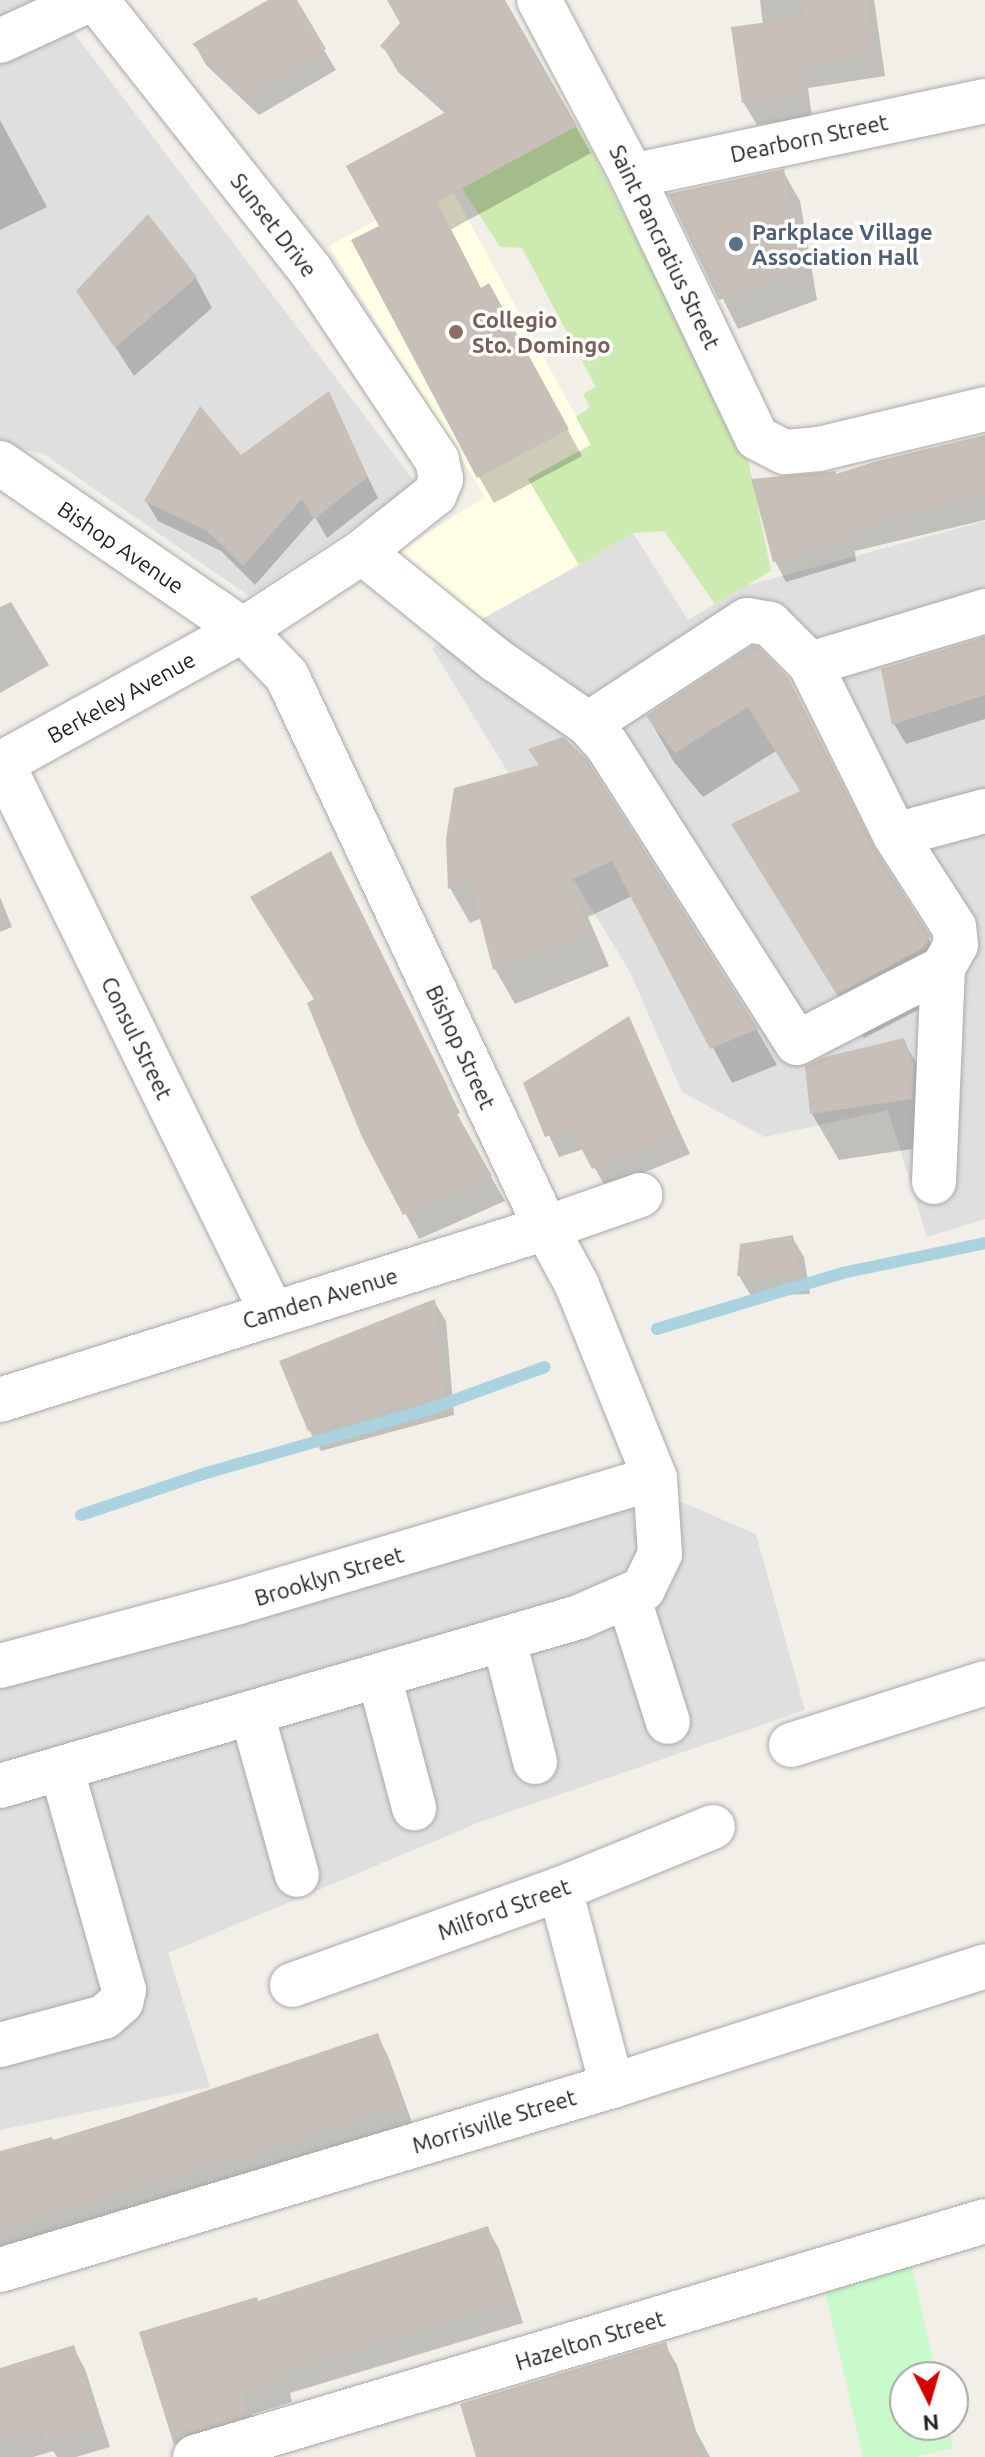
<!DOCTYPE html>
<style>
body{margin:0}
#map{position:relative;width:985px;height:2457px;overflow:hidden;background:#f2efe9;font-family:Ubuntu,sans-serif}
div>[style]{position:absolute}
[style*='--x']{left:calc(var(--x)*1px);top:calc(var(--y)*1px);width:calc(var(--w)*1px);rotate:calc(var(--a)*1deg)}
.residential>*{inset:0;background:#e0dfdf}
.education>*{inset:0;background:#ffffe5}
.grass>*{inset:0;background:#cdebb0}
.park>*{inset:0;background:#c8facc}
.shadow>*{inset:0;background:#0003}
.stream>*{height:12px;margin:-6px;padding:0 6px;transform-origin:6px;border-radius:6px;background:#aad3df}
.building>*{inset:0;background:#c7bfb8}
.roads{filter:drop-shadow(0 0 2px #a9a9a9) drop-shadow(0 0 2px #a9a9a9)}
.minor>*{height:44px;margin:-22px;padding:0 22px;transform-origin:22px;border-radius:22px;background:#fff}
.tertiary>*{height:44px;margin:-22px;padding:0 22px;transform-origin:22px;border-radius:22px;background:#fff}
.dots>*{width:22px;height:22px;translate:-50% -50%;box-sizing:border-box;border:4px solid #fff;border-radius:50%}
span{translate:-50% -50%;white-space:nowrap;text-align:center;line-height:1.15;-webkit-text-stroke:7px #fff;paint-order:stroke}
.street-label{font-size:22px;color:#222}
.service-label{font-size:22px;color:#4e5e75;font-weight:700}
.left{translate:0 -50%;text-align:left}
.education-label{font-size:22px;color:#785e54;font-weight:700}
.north{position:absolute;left:889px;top:2361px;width:80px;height:80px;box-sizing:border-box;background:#fff;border:2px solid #a7a7a7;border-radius:50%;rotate:175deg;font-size:22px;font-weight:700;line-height:32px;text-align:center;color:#222}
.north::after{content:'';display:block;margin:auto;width:28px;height:36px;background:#d40000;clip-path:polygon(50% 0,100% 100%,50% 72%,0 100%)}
</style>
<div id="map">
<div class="residential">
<i style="clip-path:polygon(0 0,49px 0,417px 485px,249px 596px,44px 454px,0 444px)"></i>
<i style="clip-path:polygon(985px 521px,985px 1219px,927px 1237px,888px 1110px,765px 1137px,682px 1092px,630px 972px,432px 648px,633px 533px,688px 620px,745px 586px)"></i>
<i style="clip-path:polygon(670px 1497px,756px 1534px,805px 1710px,480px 1822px,168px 1953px,210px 2087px,0 2130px,0 1688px)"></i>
</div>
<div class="education">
<i style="clip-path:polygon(447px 181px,591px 444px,528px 479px,579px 565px,465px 628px,396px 553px,485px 497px,329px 246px)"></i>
</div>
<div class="grass">
<i style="clip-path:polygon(578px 125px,748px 459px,771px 571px,715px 604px,664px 531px,633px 533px,579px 565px,528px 479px,591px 445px,576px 417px,590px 407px,583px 394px,596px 387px,522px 248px,500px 247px,462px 188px)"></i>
</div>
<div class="park">
<i style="clip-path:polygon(911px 2263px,937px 2377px,905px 2377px,905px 2425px,948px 2425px,953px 2448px,915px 2457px,863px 2457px,823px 2283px)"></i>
</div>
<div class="shadow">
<i style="clip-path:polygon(271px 0,294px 0,336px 70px,259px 115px,206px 65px,195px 45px)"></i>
<i style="clip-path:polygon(390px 0,487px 0,506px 5px,591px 153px,450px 230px,481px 290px,503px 312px,582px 456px,494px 503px,479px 477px,382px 227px,446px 114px,398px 72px,383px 46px,402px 24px)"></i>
<i style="clip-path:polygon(760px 0,874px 0,885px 76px,808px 88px,812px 117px,757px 125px,744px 103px,763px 24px)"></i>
<i style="clip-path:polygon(0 120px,47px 207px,0 230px)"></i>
<i style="clip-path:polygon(783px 171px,800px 201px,817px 300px,738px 329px,671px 195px)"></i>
<i style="clip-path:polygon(196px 278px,212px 308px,134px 376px,79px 291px)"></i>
<i style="clip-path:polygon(328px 394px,378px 498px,327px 538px,315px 517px,255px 585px,221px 551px,158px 521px,146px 501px,241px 458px)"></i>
<i style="clip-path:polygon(985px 437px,985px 520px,855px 551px,856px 561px,786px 582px,775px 561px,837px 476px)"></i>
<i style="clip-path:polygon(11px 602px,49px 665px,0 693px,0 607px)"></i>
<i style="clip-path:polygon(985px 639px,985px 719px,906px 744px,894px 724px)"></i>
<i style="clip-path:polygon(788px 680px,888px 874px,955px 982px,952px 992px,864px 1038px,734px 825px,801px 792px,776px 751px,703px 797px,674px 762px,648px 717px)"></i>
<i style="clip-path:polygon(585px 761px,757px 1030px,777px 1065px,732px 1083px,632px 896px,588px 917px,609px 966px,515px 1004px,495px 969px,482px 918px,470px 923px,450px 888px,448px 840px)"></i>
<i style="clip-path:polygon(344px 878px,460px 1113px,455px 1115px,505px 1201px,419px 1239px,364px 1136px,316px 1000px)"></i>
<i style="clip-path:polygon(0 897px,12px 927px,0 932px)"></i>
<i style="clip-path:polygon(628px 1019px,690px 1154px,606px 1188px,584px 1149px,559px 1157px,525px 1084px)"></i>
<i style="clip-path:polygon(903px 1040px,930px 1087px,938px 1145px,839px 1160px,812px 1114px)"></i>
<i style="clip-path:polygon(792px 1237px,804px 1257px,810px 1294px,751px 1296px,739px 1276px)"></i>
<i style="clip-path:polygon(434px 1301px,446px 1321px,454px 1415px,321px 1451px,309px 1430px)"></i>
<i style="clip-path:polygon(377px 2035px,388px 2056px,413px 2125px,0 2252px,0 2153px,54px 2142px)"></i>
<i style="clip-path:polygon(487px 2228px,499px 2249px,523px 2323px,290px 2393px,292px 2402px,252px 2414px,259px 2435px,183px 2457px,176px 2444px,142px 2334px,258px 2303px)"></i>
<i style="clip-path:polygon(665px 2345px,677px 2365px,696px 2431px,710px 2457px,478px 2457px)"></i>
<i style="clip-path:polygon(73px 2347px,85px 2369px,110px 2447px,76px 2457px,57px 2457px,53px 2451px,33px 2457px,0 2457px,0 2370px)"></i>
</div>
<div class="stream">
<i style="--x:657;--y:1329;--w:193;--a:-16.8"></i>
<i style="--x:842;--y:1273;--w:146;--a:-11.8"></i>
<i style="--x:81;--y:1515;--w:129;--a:-18.6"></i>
<i style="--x:203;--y:1474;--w:236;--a:-16"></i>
<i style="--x:430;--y:1409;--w:122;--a:-20.1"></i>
</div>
<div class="building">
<i style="clip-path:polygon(268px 0,297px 0,326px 49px,246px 96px,192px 44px)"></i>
<i style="clip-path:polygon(387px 0,505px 0,577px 126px,437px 202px,481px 288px,489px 283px,569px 429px,477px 478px,351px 240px,379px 226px,346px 166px,453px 108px,380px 46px,400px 23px)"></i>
<i style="clip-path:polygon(801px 0,866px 0,874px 54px,797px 66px,801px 95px,742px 103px,731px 27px,803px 17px)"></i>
<i style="clip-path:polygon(784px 169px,801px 270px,719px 300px,668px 194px)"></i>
<i style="clip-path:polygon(148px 214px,197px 277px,115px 348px,76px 291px)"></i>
<i style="clip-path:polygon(329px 391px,368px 477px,314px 519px,302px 499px,243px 566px,207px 531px,144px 501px,200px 406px,241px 455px)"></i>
<i style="clip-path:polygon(985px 435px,985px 495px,844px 531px,845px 541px,773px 562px,751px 479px,836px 471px,836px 474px,877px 461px)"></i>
<i style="clip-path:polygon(985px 637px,985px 695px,892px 725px,881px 669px)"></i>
<i style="clip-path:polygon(752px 646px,758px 647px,789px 679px,873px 846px,930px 936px,926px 946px,837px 995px,731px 824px,800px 791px,748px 707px,675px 753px,646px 716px)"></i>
<i style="clip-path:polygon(563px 737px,587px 760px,758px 1029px,710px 1049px,612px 861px,569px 881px,591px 930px,493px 970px,470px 880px,448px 889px,446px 839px,454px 788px,539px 765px,528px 749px)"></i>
<i style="clip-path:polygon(331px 851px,448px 1087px,443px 1089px,492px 1176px,403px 1215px,362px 1137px,307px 1003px,314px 999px,250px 897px)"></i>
<i style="clip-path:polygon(629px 1016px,680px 1133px,592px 1169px,571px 1129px,545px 1137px,523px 1083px)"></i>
<i style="clip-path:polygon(904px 1038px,914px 1065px,912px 1099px,810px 1114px,805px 1066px,825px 1057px)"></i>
<i style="clip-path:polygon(793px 1235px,800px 1274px,737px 1276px,740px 1244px)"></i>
<i style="clip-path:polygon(435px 1299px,444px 1395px,308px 1431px,279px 1361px)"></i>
<i style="clip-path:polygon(378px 2033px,403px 2104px,232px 2161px,231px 2158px,0 2229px,0 2151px,52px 2137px,53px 2140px,128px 2117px)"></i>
<i style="clip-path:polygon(488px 2226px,513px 2302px,279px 2373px,282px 2381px,242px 2393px,249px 2415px,188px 2433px,174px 2445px,139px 2332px,257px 2297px,258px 2301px)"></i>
<i style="clip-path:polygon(666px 2342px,700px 2457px,476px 2457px,460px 2404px)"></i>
<i style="clip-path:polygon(74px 2345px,99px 2425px,45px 2441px,41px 2429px,0 2441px,0 2368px)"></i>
</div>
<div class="roads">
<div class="minor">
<i style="--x:539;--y:0;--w:199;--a:62.1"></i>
<i style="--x:632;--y:176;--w:290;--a:64.5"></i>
<i style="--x:757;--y:438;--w:31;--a:27"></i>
<i style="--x:785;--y:452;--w:34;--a:-5"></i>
<i style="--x:819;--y:449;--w:171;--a:-13.5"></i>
<i style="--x:0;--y:41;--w:98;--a:-24.7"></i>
<i style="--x:632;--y:176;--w:361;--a:-12"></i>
<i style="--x:0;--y:463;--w:295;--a:34.5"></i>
<i style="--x:243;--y:630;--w:277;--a:151.1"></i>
<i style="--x:362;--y:552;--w:172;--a:38.9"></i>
<i style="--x:496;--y:660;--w:112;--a:34.8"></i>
<i style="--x:588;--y:724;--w:28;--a:48"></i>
<i style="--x:607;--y:745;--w:353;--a:57.5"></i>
<i style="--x:797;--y:1043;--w:164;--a:-27.2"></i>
<i style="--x:943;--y:968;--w:26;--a:-61"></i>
<i style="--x:956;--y:945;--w:18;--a:-96"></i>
<i style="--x:954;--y:927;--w:109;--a:-122.7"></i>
<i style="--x:895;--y:835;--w:191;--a:-116.4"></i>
<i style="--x:810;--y:664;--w:57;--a:-135"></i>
<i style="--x:770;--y:624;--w:23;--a:-170"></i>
<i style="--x:747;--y:620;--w:190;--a:146.8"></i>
<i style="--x:810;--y:664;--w:183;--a:-16.8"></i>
<i style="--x:2;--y:763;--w:613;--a:63.85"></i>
<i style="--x:895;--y:835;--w:93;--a:-14.9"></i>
<i style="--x:934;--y:1182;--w:214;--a:-87.6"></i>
<i style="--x:628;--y:1596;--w:132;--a:72.4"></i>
<i style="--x:504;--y:1640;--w:126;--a:75.7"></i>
<i style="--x:0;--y:1666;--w:247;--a:-15"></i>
<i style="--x:239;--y:1602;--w:434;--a:-16.6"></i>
<i style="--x:379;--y:1676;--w:137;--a:75.1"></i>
<i style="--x:252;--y:1714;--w:167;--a:74.4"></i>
<i style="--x:791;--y:1745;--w:204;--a:-17.7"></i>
<i style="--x:0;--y:1786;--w:603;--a:-16.27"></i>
<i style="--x:579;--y:1617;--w:70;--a:-23.6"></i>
<i style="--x:643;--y:1589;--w:39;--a:-64"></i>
<i style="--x:660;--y:1554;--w:76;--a:-93.8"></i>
<i style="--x:655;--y:1478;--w:208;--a:-112"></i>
<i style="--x:577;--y:1285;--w:65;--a:-118.5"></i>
<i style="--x:546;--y:1228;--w:100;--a:-19.3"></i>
<i style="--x:560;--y:1889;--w:204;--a:75.2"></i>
<i style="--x:292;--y:1985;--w:285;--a:-19.7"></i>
<i style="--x:560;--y:1889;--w:165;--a:-22.1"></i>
<i style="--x:0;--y:2045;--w:108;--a:-15.1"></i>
<i style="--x:104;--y:2017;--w:23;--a:-41"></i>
<i style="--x:121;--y:2002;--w:12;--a:-76"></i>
<i style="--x:124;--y:1990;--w:228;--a:-105.8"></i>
<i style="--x:0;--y:2270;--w:639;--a:-16.73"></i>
<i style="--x:612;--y:2086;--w:392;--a:-17.8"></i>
<i style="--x:195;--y:2457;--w:824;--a:-16.63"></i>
</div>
<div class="tertiary">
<i style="--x:0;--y:1400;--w:572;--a:-17.49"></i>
<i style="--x:546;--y:1228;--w:610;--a:-115.14"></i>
<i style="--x:287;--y:676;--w:64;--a:-133.7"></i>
<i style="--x:243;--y:630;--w:142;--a:-33.2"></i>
<i style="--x:362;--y:552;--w:93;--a:-38.5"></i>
<i style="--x:435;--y:494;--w:16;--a:-68"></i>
<i style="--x:441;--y:479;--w:19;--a:-102"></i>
<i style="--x:437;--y:460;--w:227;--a:-123.7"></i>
<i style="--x:311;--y:271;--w:346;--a:-128.4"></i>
</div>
</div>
<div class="dots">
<i style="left:736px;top:244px;background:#5c6f8a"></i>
<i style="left:456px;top:332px;background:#8d6e63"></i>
</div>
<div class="street-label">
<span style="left:809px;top:138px;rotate:-12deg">Dearborn Street</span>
<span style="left:274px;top:225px;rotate:52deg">Sunset Drive</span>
<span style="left:665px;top:247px;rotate:64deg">Saint Pancratius Street</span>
<span style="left:121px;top:547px;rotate:34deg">Bishop Avenue</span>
<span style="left:121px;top:697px;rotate:-29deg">Berkeley Avenue</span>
<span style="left:137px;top:1038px;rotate:64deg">Consul Street</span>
<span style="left:461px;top:1047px;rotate:65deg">Bishop Street</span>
<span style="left:320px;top:1298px;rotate:-17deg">Camden Avenue</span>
<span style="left:329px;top:1576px;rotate:-17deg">Brooklyn Street</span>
<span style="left:504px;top:1909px;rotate:-20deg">Milford Street</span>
<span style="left:494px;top:2121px;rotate:-17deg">Morrisville Street</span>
<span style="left:590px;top:2340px;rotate:-17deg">Hazelton Street</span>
</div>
<div class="service-label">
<span class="left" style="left:752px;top:244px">Parkplace Village<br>Association Hall</span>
</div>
<div class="education-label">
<span class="left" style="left:472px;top:332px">Collegio<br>Sto. Domingo</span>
</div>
<div class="north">N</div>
</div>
